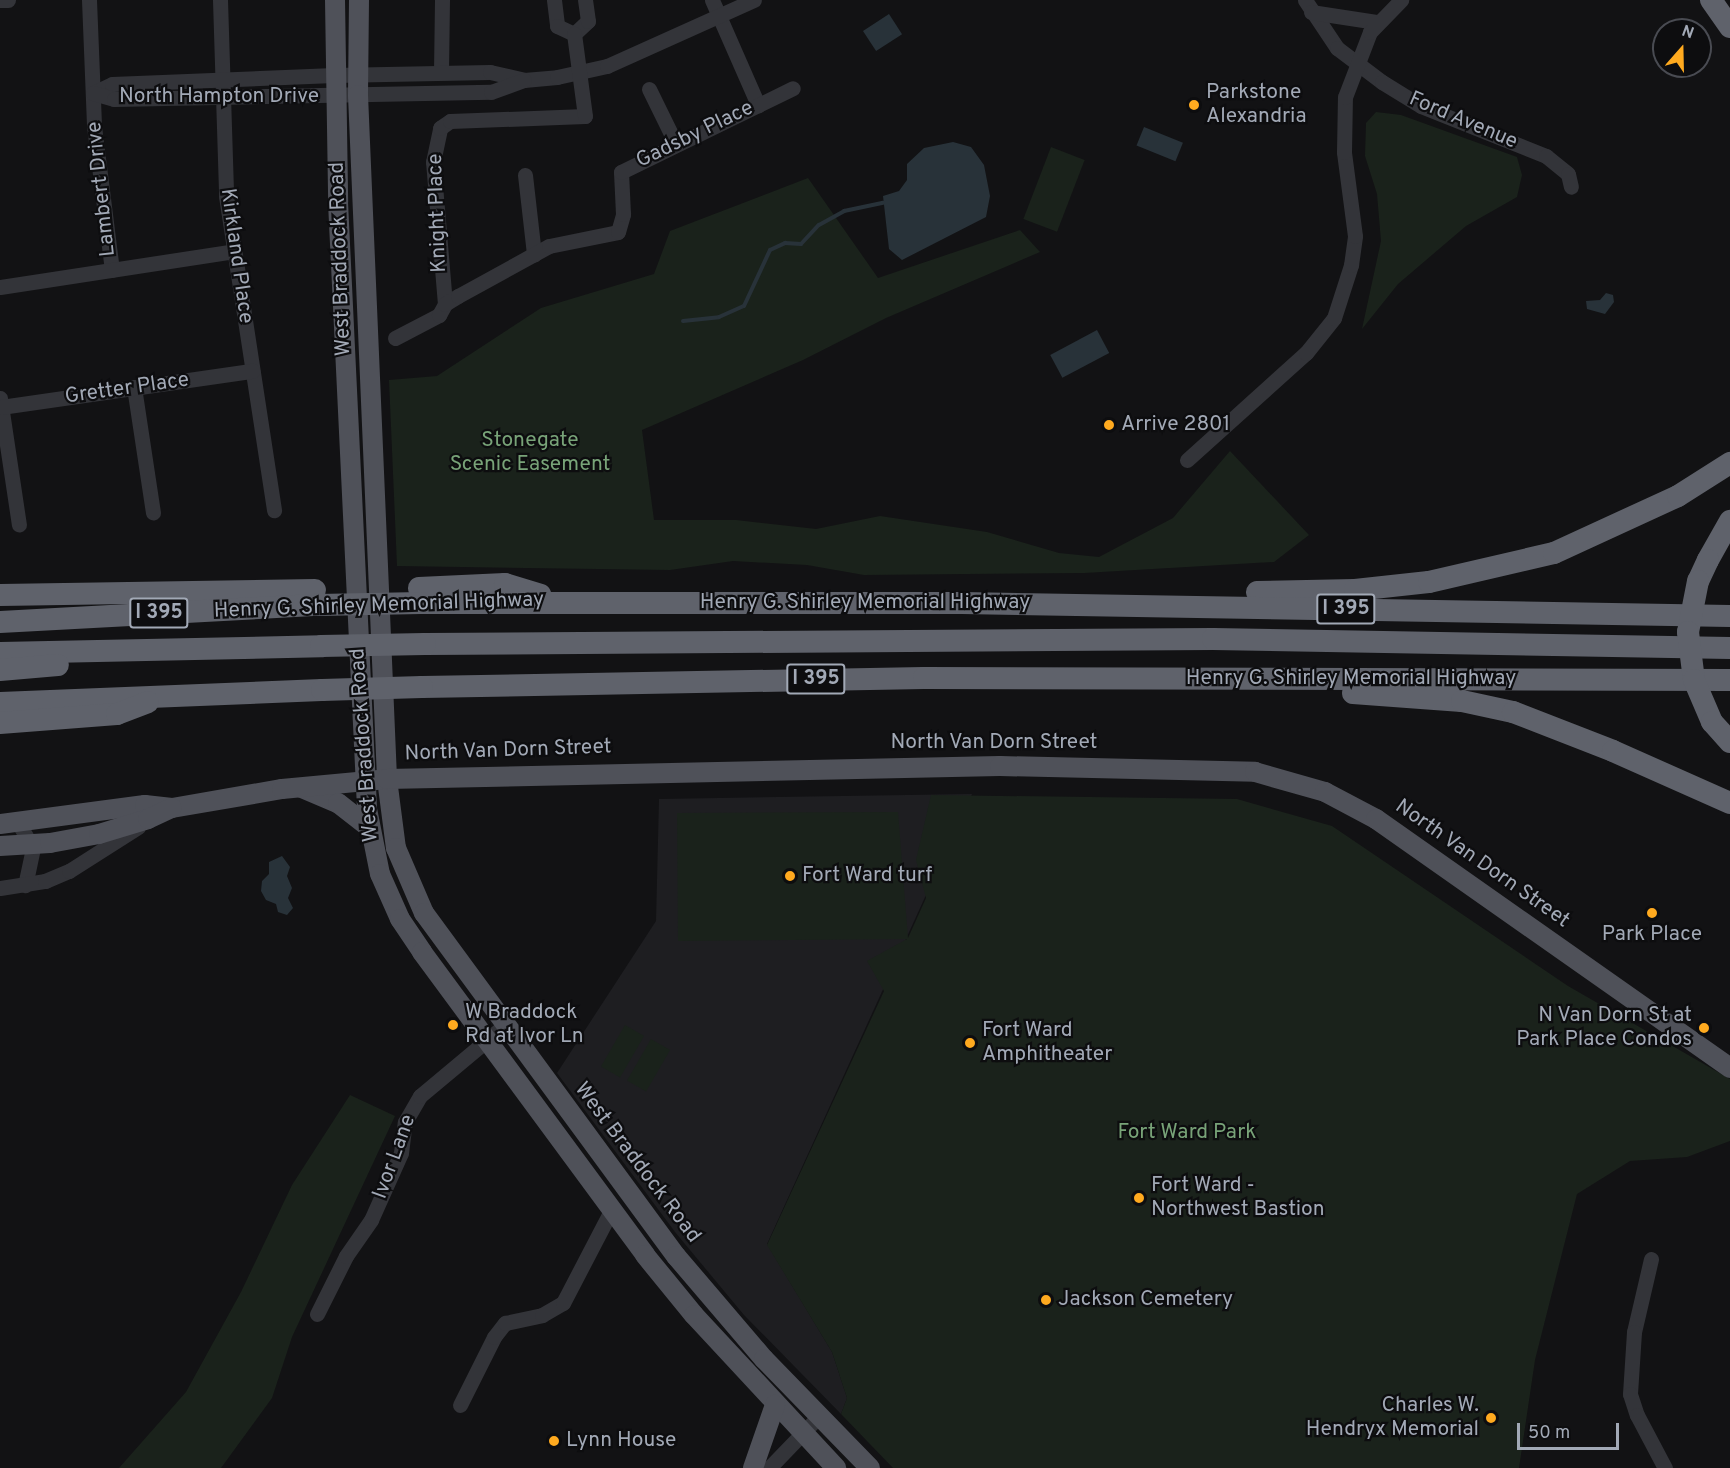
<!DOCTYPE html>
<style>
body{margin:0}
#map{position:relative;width:1730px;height:1468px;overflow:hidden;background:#121214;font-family:Overpass,sans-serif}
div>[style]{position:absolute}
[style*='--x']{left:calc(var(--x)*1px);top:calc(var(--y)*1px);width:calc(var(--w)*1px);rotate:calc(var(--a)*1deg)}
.built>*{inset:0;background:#1e1e21}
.green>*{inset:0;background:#1a221b;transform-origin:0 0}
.water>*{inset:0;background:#283239;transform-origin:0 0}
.stream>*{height:4px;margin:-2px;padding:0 2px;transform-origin:2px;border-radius:2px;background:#283239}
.minor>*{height:15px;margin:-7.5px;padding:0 7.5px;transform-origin:7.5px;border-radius:7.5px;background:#333439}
.major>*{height:20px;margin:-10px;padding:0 10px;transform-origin:10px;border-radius:10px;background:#4f5159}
.highway>*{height:22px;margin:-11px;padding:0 11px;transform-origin:11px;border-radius:11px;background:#5f626b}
.highway-bridge>*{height:22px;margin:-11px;padding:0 11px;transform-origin:11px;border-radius:11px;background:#5f626b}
.dots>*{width:16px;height:16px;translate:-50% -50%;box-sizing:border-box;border:3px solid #0d0d0f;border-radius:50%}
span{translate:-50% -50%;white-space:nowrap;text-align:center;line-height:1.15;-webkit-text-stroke:4.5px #0d0d0f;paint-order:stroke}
.shield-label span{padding:2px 4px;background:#0d0d0f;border:2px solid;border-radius:4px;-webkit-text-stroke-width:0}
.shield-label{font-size:20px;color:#a2a9b6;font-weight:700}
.poi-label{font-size:21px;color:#a2a9b6}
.left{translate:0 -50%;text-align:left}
.right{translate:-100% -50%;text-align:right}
.street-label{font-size:21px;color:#a2a9b6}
.park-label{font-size:21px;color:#78a378}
.north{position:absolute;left:1652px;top:18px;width:60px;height:60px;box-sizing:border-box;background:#0d0d0f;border:2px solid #494b52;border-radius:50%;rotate:20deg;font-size:16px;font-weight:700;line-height:24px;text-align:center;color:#a2a9b6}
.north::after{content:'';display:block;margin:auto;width:21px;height:27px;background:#ffaa1f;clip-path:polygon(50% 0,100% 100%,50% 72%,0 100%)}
.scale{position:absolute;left:1517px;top:1423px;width:102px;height:27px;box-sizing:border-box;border:3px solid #a2a9b6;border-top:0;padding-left:8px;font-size:18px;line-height:21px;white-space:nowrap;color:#a2a9b6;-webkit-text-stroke:4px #0d0d0f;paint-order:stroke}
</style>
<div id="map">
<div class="built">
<i style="clip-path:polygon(972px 794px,767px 1244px,832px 1352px,847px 1398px,841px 1414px,744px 1315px,675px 1232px,557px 1073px,656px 921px,659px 799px)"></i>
</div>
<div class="green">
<i style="clip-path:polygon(1376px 112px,1401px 115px,1517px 157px,1522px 175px,1517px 197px,1466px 226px,1398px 284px,1362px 329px,1381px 241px,1377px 194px,1365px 156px,1366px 123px)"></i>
<i style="left:1051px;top:147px;width:36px;height:77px;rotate:21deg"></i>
<i style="clip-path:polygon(808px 178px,878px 278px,1020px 230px,1040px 252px,886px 318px,803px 360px,642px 430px,654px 520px,736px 520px,816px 529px,880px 516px,987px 532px,1059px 553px,1099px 557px,1173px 518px,1230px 451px,1309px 535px,1274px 562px,1084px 573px,864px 575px,807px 565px,733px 561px,670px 570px,397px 566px,389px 380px,437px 376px,541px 308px,654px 274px,670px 231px)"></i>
<i style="clip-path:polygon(931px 795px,1237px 799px,1332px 826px,1568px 986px,1730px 1079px,1730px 1141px,1687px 1157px,1630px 1161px,1577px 1194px,1535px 1360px,1519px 1468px,893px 1468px,841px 1414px,847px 1398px,832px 1352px,767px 1245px,884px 991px,867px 961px,907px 939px,678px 941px,677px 813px,898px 812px,908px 938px,926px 898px,916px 860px)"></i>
<i style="left:625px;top:1025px;width:22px;height:48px;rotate:30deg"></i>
<i style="left:651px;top:1039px;width:22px;height:48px;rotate:30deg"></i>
<i style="clip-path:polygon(350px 1095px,395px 1116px,292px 1337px,272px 1398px,221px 1468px,119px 1468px,186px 1392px,241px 1292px,292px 1185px)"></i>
</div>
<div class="water">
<i style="left:889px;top:14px;width:24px;height:31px;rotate:57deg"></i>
<i style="left:1144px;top:127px;width:42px;height:20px;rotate:22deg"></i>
<i style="clip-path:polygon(953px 142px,971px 147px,984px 165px,990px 196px,986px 217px,902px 260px,889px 249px,883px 196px,899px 191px,907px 180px,907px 164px,924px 148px)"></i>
<i style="clip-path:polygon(1606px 293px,1613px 295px,1614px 302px,1605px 314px,1587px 309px,1586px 301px,1600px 300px)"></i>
<i style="left:1097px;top:330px;width:26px;height:53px;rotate:62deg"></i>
<i style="clip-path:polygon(282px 856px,290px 867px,287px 876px,292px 888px,288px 898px,293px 908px,287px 915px,278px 912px,276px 904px,266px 900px,261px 891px,262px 881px,269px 874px,269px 862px)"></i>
</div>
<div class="stream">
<i style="--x:683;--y:321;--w:36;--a:-6"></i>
<i style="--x:719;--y:317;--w:27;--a:-24"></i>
<i style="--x:744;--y:306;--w:62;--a:-65.1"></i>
<i style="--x:770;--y:250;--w:17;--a:-25"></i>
<i style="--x:785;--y:243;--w:16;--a:4"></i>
<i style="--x:801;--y:244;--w:26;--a:-47"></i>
<i style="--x:819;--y:225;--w:29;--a:-29"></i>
<i style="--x:844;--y:211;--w:40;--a:-12"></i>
</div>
<div class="minor">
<i style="--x:0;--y:0;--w:8;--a:0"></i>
<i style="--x:89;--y:0;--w:126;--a:87.7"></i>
<i style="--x:94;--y:126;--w:145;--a:82.9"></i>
<i style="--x:220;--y:0;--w:196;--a:88.2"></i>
<i style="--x:226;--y:196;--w:318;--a:81.3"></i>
<i style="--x:554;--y:0;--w:26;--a:83"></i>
<i style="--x:557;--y:26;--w:19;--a:25"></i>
<i style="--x:712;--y:0;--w:115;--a:66.3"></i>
<i style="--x:1305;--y:0;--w:58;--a:56.3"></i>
<i style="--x:1337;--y:48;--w:56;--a:37.1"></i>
<i style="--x:1382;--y:82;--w:46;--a:31.6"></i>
<i style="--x:1421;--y:106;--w:135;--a:21.8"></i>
<i style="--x:1546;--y:156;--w:28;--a:39"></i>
<i style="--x:1568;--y:174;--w:13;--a:77"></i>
<i style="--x:1311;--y:12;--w:66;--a:8.7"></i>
<i style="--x:574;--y:34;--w:19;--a:-43"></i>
<i style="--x:588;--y:21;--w:21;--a:-98"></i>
<i style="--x:441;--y:72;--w:72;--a:-89.2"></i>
<i style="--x:649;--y:89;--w:61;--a:63.9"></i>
<i style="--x:93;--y:93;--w:21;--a:-25"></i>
<i style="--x:112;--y:84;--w:222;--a:-2.3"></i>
<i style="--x:334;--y:75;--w:156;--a:-1.1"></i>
<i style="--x:490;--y:72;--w:35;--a:13"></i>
<i style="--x:524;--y:80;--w:33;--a:-5"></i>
<i style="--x:557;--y:77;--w:51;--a:-12.4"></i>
<i style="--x:607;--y:66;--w:161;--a:-24.2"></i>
<i style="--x:93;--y:93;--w:22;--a:16"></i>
<i style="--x:114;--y:99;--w:377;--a:-1.1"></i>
<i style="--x:491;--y:92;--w:35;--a:-20"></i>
<i style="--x:525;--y:175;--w:80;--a:83.5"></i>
<i style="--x:0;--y:287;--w:237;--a:-8.7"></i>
<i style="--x:445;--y:304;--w:143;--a:-94.8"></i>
<i style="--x:433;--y:162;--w:35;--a:-78"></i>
<i style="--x:440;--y:128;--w:12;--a:-35"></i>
<i style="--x:450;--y:121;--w:135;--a:-2.1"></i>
<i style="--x:585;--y:116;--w:83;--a:-97.6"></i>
<i style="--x:395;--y:338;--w:50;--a:-27.6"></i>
<i style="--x:439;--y:315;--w:13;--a:-61"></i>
<i style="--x:445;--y:304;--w:15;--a:-32"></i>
<i style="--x:458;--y:296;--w:104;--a:-28.8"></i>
<i style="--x:549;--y:246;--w:70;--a:-11.5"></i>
<i style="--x:618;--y:232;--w:19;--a:-74"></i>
<i style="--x:623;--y:214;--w:42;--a:-92.7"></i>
<i style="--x:621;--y:172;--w:191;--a:-26"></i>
<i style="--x:134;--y:387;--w:127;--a:81.4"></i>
<i style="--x:0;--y:398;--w:128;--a:81.5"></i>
<i style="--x:1;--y:407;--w:254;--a:-8.2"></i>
<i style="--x:1187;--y:460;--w:160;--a:-42"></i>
<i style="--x:1306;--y:353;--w:45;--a:-51.3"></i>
<i style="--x:1334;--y:318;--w:56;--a:-72.2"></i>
<i style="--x:1351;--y:265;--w:29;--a:-82"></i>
<i style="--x:1355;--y:236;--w:85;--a:-97.5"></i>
<i style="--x:1344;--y:152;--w:55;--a:-89"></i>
<i style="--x:1345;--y:97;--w:70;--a:-69"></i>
<i style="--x:1370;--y:32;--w:45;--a:-45.9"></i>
<i style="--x:19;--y:824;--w:28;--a:60"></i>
<i style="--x:33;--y:848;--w:38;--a:102"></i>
<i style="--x:0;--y:888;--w:46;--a:-8.8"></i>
<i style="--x:45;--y:881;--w:26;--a:-23"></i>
<i style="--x:69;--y:871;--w:82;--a:-32.5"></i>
<i style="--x:1651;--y:1259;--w:75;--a:103.1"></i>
<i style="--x:1634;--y:1332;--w:62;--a:93.7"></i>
<i style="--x:1630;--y:1394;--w:22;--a:72"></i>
<i style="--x:1637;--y:1415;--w:60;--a:62.2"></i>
<i style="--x:317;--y:1314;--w:65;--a:-63.4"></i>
<i style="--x:346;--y:1256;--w:44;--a:-55.2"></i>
<i style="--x:371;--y:1220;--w:73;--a:-65.9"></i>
<i style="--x:401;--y:1153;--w:31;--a:-83"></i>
<i style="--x:405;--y:1122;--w:30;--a:-60"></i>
<i style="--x:420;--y:1096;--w:111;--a:-39.9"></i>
<i style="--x:460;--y:1405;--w:76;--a:-63.4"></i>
<i style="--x:494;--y:1337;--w:18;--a:-52"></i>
<i style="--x:505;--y:1323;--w:38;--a:-12"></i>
<i style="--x:542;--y:1315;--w:24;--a:-30"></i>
<i style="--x:563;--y:1303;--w:106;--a:-62.5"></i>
<i style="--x:769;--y:1468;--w:72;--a:-46.1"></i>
</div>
<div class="major">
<i style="--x:335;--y:0;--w:202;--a:89.1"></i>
<i style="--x:338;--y:202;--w:608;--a:87.26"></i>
<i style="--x:367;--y:809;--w:66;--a:78.7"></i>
<i style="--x:380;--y:874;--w:49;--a:66"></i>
<i style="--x:400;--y:919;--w:40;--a:56"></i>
<i style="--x:422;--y:952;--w:376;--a:53.6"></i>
<i style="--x:645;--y:1255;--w:77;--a:50.8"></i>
<i style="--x:694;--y:1315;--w:209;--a:47.1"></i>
<i style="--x:359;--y:0;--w:95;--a:90.6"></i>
<i style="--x:358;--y:95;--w:685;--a:87.57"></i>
<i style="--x:387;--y:779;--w:70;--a:82.6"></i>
<i style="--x:396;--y:848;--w:71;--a:66.7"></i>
<i style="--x:424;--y:913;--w:426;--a:53.7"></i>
<i style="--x:676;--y:1256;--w:135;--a:49.5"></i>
<i style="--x:764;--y:1359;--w:152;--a:45.8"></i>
<i style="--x:302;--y:788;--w:39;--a:23"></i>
<i style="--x:338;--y:803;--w:39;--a:38"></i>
<i style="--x:0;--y:824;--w:146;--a:-7.5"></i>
<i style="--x:145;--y:805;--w:27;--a:6"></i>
<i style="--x:172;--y:808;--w:112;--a:-9.8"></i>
<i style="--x:282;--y:789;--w:105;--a:-5.4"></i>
<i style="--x:387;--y:779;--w:613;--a:-1.21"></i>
<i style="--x:1000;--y:766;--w:255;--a:1.3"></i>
<i style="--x:1255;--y:772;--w:73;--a:15.9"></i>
<i style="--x:1325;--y:792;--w:58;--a:27.9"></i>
<i style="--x:1376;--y:819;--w:433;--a:35.1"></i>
<i style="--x:0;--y:846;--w:50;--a:-3.4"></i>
<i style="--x:50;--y:843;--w:50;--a:-10.4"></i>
<i style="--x:99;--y:834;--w:51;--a:-17"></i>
<i style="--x:148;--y:819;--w:26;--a:-25"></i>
<i style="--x:753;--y:1468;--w:67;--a:-70.8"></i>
</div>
<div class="highway">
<i style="--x:1711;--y:0;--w:33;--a:55"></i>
<i style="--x:1708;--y:560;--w:45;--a:-60.6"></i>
<i style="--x:419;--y:588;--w:86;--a:-2.7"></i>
<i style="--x:505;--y:584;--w:37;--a:17"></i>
<i style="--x:1257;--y:592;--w:98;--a:-1.2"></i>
<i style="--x:1355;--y:590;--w:74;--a:-6.2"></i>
<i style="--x:1429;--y:582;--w:128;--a:-13.1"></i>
<i style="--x:1554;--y:553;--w:136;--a:-24.7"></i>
<i style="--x:1678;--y:496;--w:62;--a:-32.4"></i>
<i style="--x:0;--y:595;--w:315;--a:-0.9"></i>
<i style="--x:421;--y:603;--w:541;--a:0"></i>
<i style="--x:962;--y:603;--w:768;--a:0.97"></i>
<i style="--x:0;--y:622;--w:318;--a:-3.1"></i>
<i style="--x:425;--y:644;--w:788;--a:-0.36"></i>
<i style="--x:1213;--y:639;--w:517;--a:1"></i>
<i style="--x:0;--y:653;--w:321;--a:-1.2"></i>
<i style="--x:0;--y:670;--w:58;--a:-4.9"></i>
<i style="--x:422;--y:687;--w:502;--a:-1.03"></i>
<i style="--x:924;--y:678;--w:806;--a:0.14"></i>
<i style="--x:1353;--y:693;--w:109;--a:4.2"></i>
<i style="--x:1462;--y:701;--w:52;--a:12.2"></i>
<i style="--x:1513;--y:712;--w:107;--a:21.3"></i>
<i style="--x:1613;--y:751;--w:128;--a:24"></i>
<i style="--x:0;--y:703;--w:322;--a:-2.3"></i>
<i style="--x:0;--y:723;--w:117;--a:-4.4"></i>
<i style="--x:117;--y:714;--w:33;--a:-21"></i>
</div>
<div class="highway-bridge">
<i style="--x:1708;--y:560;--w:23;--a:115"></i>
<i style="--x:1698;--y:581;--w:52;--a:101.1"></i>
<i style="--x:1688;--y:632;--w:48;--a:82.9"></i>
<i style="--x:1694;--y:680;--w:46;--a:66.8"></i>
<i style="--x:1712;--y:722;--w:27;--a:48"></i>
<i style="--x:318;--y:605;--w:103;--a:-1.1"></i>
<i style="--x:321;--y:646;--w:104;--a:-1.1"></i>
<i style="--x:322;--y:690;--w:100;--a:-1.7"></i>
</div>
<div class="dots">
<i style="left:1194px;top:105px;background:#ffaa1f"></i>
<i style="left:1109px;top:425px;background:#ffaa1f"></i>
<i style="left:790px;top:876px;background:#ffaa1f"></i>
<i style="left:1652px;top:913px;background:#ffaa1f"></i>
<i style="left:453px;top:1025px;background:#ffaa1f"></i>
<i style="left:1704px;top:1028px;background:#ffaa1f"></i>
<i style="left:970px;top:1043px;background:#ffaa1f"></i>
<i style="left:1139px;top:1198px;background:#ffaa1f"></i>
<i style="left:1046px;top:1300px;background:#ffaa1f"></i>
<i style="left:1491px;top:1418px;background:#ffaa1f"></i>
<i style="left:554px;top:1441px;background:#ffaa1f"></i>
</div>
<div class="shield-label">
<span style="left:1346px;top:609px">I 395</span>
<span style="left:159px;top:613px">I 395</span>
<span style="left:816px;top:679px">I 395</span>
</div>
<div class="poi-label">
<span class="left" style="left:1206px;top:105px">Parkstone<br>Alexandria</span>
<span class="left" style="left:1121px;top:425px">Arrive 2801</span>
<span class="left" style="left:802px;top:876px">Fort Ward turf</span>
<span style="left:1652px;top:935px">Park Place</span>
<span class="left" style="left:465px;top:1025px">W Braddock<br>Rd at Ivor Ln</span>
<span class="right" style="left:1692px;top:1028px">N Van Dorn St at<br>Park Place Condos</span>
<span class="left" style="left:982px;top:1043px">Fort Ward<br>Amphitheater</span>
<span class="left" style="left:1151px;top:1198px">Fort Ward -<br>Northwest Bastion</span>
<span class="left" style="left:1058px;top:1300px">Jackson Cemetery</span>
<span class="right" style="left:1479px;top:1418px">Charles W.<br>Hendryx Memorial</span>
<span class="left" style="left:566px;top:1441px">Lynn House</span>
</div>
<div class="street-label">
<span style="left:219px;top:97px">North Hampton Drive</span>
<span style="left:1463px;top:121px;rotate:23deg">Ford Avenue</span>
<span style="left:695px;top:135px;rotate:-26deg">Gadsby Place</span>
<span style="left:102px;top:189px;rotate:-96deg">Lambert Drive</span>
<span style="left:438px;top:213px;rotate:-92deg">Knight Place</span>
<span style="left:236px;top:256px;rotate:82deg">Kirkland Place</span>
<span style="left:341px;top:259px;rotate:-92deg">West Braddock Road</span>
<span style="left:127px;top:389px;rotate:-8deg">Gretter Place</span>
<span style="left:865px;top:603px">Henry G. Shirley Memorial Highway</span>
<span style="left:379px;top:606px;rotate:-2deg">Henry G. Shirley Memorial Highway</span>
<span style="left:1351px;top:679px">Henry G. Shirley Memorial Highway</span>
<span style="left:994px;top:743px">North Van Dorn Street</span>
<span style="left:365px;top:745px;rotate:-94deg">West Braddock Road</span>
<span style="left:508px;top:751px;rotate:-2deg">North Van Dorn Street</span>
<span style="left:1482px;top:864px;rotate:35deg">North Van Dorn Street</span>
<span style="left:395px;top:1157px;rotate:-70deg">Ivor Lane</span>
<span style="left:637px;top:1163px;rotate:53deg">West Braddock Road</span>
</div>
<div class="park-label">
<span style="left:530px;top:453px">Stonegate<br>Scenic Easement</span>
<span style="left:1187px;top:1133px">Fort Ward Park</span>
</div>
<div class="north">N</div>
<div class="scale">50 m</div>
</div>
